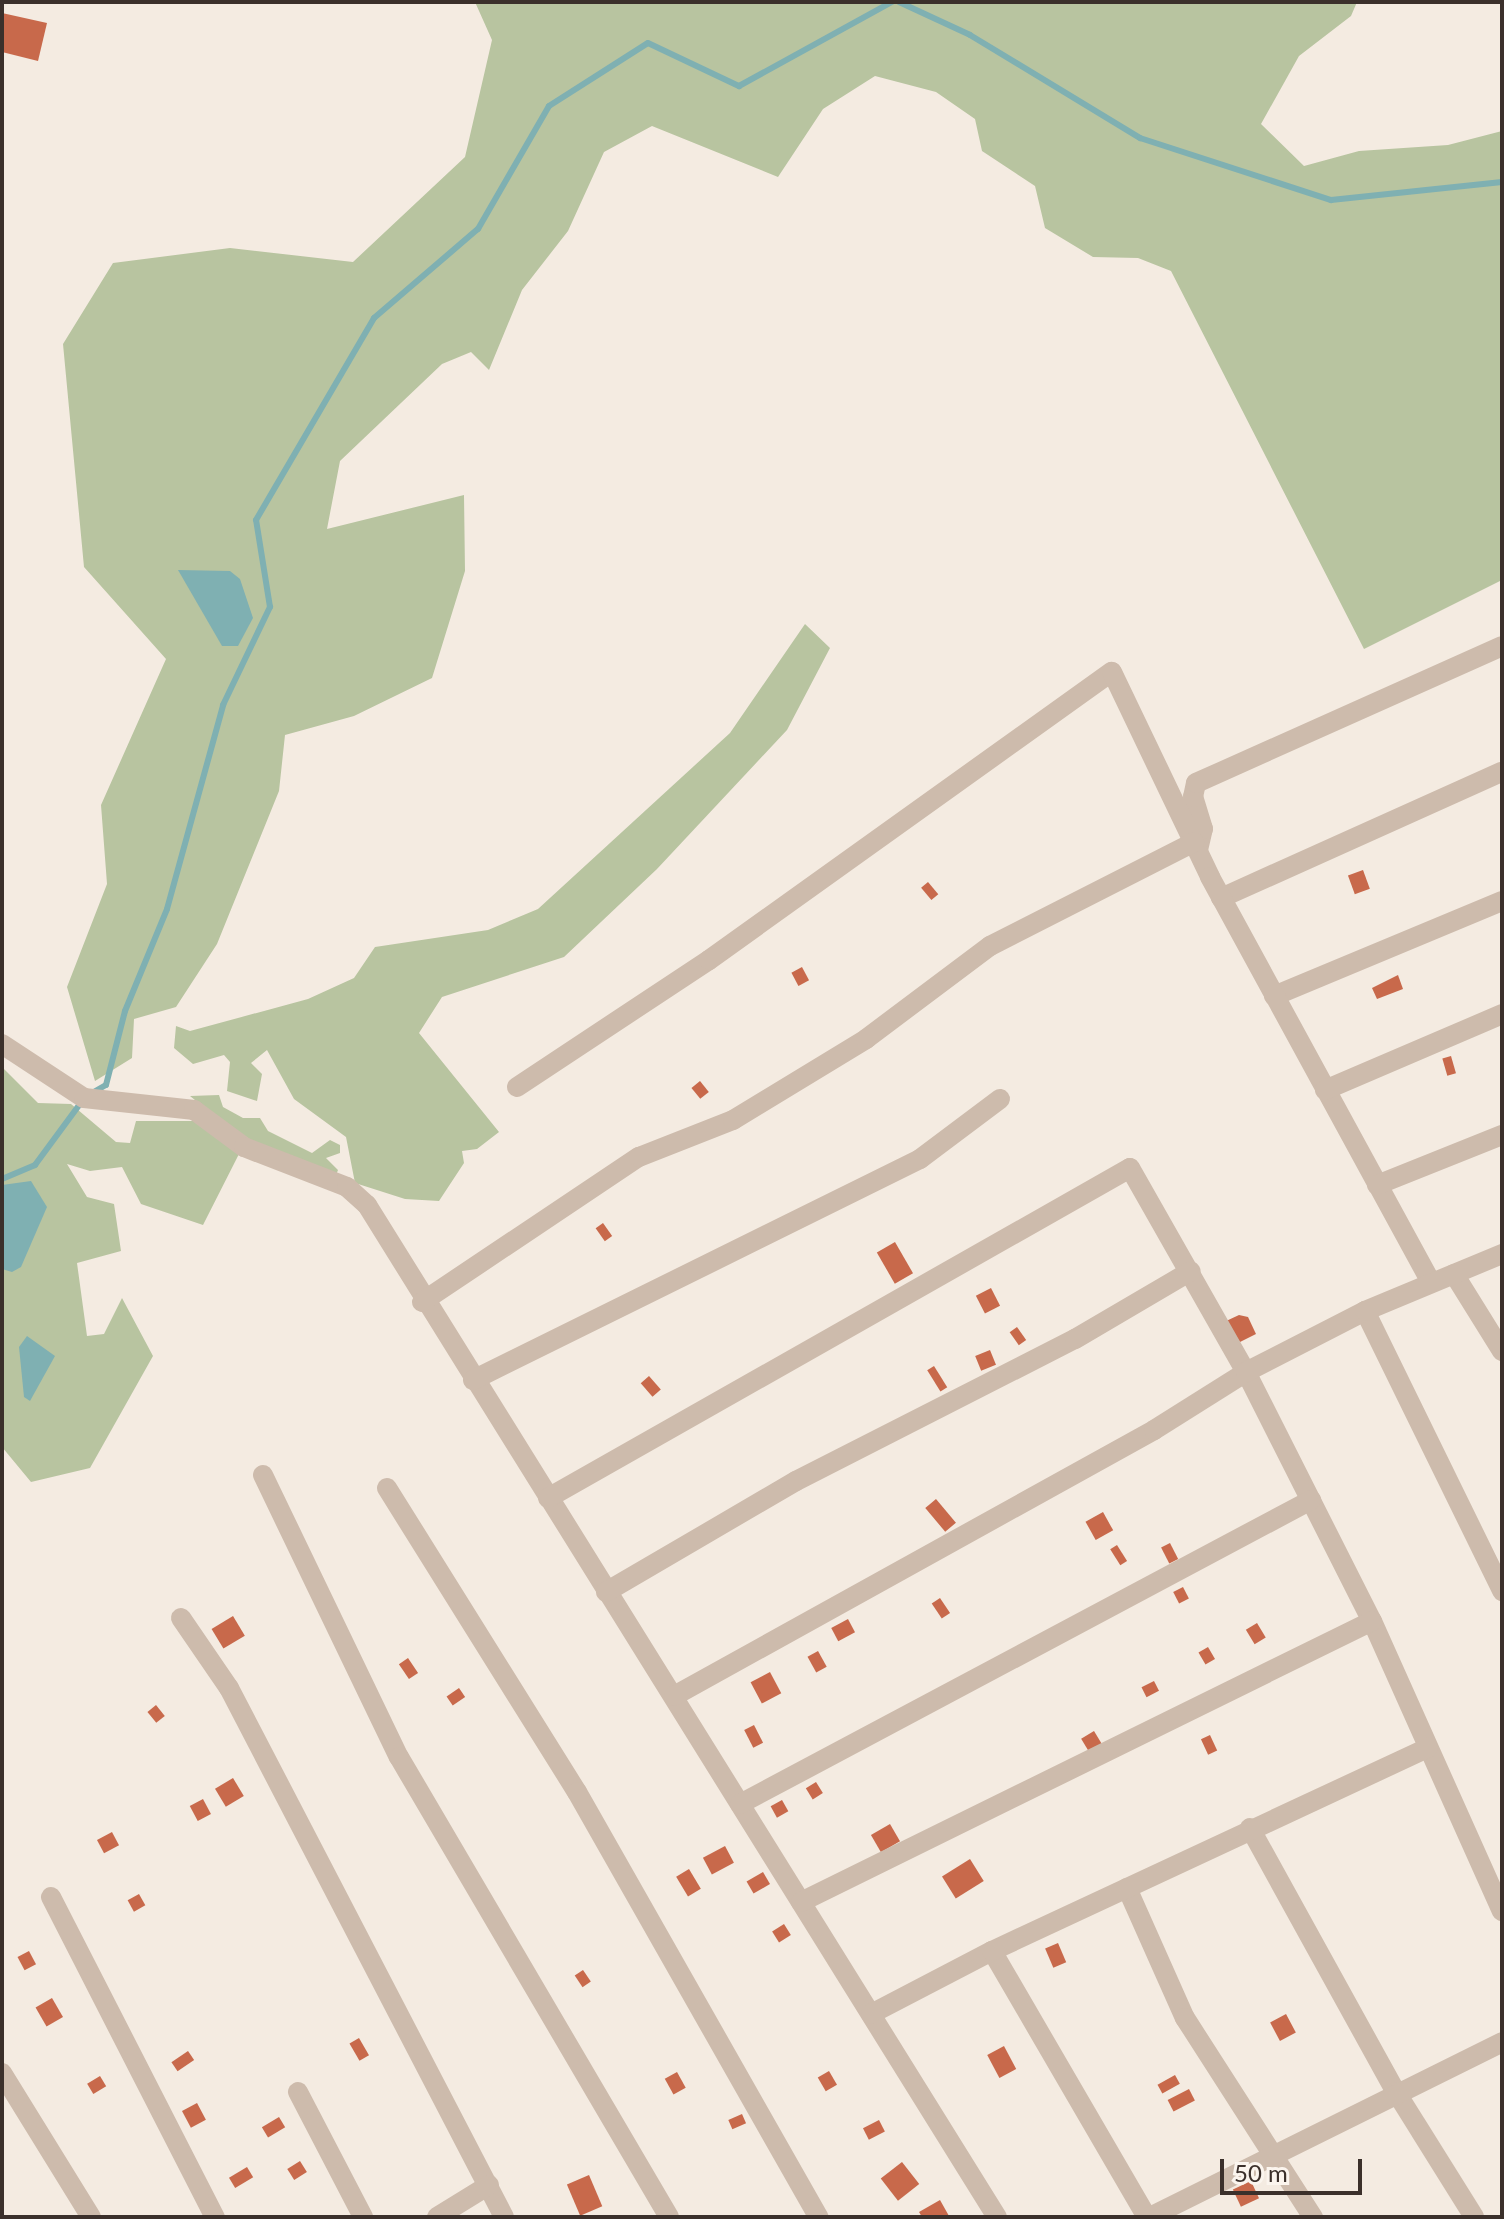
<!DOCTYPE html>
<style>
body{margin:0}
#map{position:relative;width:1504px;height:2219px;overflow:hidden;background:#f4ebe1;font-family:Lato,sans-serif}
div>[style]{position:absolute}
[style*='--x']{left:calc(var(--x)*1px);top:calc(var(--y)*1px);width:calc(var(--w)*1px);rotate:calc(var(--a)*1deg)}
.green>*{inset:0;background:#b8c4a0}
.water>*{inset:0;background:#7fb0b2}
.stream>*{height:6px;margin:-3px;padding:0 3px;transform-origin:3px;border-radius:3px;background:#7fb0b2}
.building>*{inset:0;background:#c8694b;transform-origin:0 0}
.street>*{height:20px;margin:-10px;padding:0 10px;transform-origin:10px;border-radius:10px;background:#cdbbac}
span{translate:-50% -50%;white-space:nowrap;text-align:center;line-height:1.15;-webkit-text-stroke:8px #fbf5ee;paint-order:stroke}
.frame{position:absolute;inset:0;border:4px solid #3b302b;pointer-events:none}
.scale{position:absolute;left:1220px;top:2159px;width:142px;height:36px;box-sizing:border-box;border:4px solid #3b302b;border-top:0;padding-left:10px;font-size:24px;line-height:28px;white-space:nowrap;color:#3b302b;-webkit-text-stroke:6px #fbf5ee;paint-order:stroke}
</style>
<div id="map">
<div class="green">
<i style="clip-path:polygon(475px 2px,1357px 2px,1351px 16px,1299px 56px,1261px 124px,1304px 166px,1359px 151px,1448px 145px,1502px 131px,1502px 580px,1364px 649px,1171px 271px,1138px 258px,1093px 257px,1045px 228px,1035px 186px,982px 151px,975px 119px,936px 92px,875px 76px,823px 109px,778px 177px,652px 126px,604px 152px,568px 231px,522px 290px,489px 370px,471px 352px,442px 364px,340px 461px,327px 529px,464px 495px,465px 571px,432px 678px,354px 716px,285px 735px,279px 791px,217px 944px,176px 1007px,134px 1019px,132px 1058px,95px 1081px,67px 987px,107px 884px,101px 805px,166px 659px,84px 567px,63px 344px,113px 263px,230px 248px,353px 262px,465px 157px,492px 40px)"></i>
<i style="clip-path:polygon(805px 624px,830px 648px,787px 730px,657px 869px,564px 957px,442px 997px,419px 1033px,499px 1132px,477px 1149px,462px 1151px,464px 1163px,439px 1201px,405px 1199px,355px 1183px,346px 1137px,294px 1099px,267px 1050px,251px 1063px,262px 1074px,257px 1101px,227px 1091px,230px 1062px,224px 1055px,193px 1064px,174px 1048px,176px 1026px,190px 1031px,308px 999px,354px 978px,375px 947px,488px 930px,538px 909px,730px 733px)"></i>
<i style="clip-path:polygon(2px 1067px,38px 1103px,71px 1104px,116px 1142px,130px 1143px,136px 1121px,205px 1121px,240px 1152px,203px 1225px,141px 1204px,122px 1167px,90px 1171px,67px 1164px,87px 1197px,114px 1204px,121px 1251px,77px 1263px,87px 1336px,104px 1334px,122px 1298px,153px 1356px,90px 1468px,31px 1482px,2px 1447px)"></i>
<i style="clip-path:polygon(219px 1095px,223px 1107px,243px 1118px,260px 1118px,268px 1131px,312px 1153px,330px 1140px,340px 1145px,340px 1153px,326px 1158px,338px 1170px,336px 1175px,247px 1142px,190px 1096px)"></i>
</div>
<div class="water">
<i style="clip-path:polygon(178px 570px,230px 571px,240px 579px,253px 618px,238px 646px,222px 646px)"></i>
<i style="clip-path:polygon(31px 1181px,47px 1207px,21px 1267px,12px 1272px,2px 1269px,2px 1185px)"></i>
<i style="clip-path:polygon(27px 1336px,55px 1356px,30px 1401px,24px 1397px,19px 1347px)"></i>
</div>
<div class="stream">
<i style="--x:899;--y:2;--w:78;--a:24.9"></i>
<i style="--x:970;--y:35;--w:199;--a:31.2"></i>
<i style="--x:1140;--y:138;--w:201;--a:18"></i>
<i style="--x:1331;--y:200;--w:172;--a:-6"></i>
<i style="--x:92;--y:1093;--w:16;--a:-30"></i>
<i style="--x:106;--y:1085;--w:76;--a:-75.6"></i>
<i style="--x:125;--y:1011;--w:110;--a:-67.6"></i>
<i style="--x:167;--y:909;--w:212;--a:-74.6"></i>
<i style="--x:223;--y:705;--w:109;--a:-64.4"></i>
<i style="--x:270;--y:607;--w:88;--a:-99.1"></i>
<i style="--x:256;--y:520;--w:234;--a:-59.7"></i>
<i style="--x:374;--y:318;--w:137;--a:-40.6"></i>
<i style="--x:478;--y:229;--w:142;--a:-60"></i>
<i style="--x:549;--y:106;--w:117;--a:-32.5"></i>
<i style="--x:648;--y:43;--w:101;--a:25.3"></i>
<i style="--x:739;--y:86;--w:175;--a:-28.8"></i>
<i style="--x:2;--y:1179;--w:36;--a:-23"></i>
<i style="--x:35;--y:1165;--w:81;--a:-53.6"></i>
</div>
<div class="building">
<i style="clip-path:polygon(2px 13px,47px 23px,38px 61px,2px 52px)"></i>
<i style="left:1363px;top:870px;width:20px;height:16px;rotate:70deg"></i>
<i style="left:928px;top:882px;width:16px;height:9px;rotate:50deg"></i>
<i style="left:802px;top:967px;width:15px;height:12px;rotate:62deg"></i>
<i style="clip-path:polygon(1398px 975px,1403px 989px,1377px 999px,1372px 988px)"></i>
<i style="left:1451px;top:1056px;width:18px;height:9px;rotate:74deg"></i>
<i style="left:700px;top:1081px;width:14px;height:11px;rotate:51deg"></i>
<i style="left:603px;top:1223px;width:16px;height:9px;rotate:55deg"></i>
<i style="left:895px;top:1242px;width:36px;height:21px;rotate:60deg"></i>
<i style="left:991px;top:1288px;width:20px;height:17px;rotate:63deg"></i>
<i style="clip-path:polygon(1239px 1315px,1248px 1317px,1256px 1334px,1240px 1342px,1224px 1322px)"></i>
<i style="left:1017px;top:1327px;width:16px;height:9px;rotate:55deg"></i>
<i style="left:990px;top:1350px;width:16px;height:16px;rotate:68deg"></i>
<i style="left:934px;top:1366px;width:25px;height:8px;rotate:58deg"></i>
<i style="left:649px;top:1376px;width:18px;height:11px;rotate:49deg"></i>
<i style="left:936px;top:1499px;width:31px;height:14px;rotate:50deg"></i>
<i style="left:1103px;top:1512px;width:21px;height:20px;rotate:61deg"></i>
<i style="left:1170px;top:1543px;width:18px;height:10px;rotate:63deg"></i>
<i style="left:1117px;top:1545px;width:19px;height:8px;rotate:58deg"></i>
<i style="left:1183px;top:1587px;width:13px;height:11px;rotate:63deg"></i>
<i style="left:940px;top:1598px;width:18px;height:10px;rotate:56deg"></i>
<i style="left:233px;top:1616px;width:23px;height:25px;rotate:59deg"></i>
<i style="left:848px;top:1619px;width:15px;height:19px;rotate:62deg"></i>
<i style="left:1257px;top:1623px;width:17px;height:13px;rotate:59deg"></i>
<i style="left:1208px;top:1647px;width:14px;height:11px;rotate:60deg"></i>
<i style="left:818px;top:1651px;width:18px;height:12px;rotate:61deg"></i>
<i style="left:408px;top:1658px;width:18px;height:11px;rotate:56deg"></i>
<i style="left:770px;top:1672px;width:24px;height:22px;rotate:62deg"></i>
<i style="left:1154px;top:1681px;width:11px;height:14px;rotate:63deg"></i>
<i style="left:459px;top:1688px;width:11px;height:15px;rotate:56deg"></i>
<i style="left:156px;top:1705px;width:14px;height:11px;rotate:51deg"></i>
<i style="left:754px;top:1725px;width:20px;height:11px;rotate:63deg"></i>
<i style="left:1094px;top:1731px;width:17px;height:15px;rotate:59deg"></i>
<i style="left:1210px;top:1735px;width:17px;height:10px;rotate:65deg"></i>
<i style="left:233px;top:1778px;width:21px;height:21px;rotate:59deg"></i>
<i style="left:816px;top:1782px;width:13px;height:12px;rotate:58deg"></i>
<i style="left:203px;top:1799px;width:17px;height:15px;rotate:62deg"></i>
<i style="left:782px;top:1800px;width:13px;height:13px;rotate:61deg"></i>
<i style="left:890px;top:1824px;width:20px;height:22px;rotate:60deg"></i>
<i style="left:112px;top:1832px;width:15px;height:17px;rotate:62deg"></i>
<i style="left:725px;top:1846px;width:19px;height:25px;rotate:62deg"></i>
<i style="left:970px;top:1859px;width:26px;height:33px;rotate:58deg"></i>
<i style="left:689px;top:1869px;width:23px;height:15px;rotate:59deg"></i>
<i style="left:763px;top:1872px;width:14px;height:19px;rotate:60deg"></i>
<i style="left:139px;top:1894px;width:13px;height:13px;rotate:61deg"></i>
<i style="left:784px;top:1924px;width:13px;height:14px;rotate:58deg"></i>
<i style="left:1058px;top:1943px;width:21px;height:14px;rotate:67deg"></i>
<i style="left:29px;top:1951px;width:15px;height:13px;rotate:62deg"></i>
<i style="left:583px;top:1970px;width:14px;height:10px;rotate:56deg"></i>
<i style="left:52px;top:1998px;width:22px;height:19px;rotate:60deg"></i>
<i style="left:1286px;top:2014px;width:21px;height:18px;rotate:62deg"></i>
<i style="left:359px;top:2038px;width:20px;height:11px;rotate:60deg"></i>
<i style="left:1004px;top:2046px;width:26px;height:19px;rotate:62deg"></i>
<i style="left:188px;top:2051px;width:11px;height:20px;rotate:56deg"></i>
<i style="left:829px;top:2071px;width:16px;height:13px;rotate:60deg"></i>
<i style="left:677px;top:2072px;width:18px;height:14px;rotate:61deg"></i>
<i style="left:1175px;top:2075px;width:10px;height:20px;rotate:61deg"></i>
<i style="left:100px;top:2076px;width:12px;height:15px;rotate:59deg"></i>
<i style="left:1189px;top:2089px;width:13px;height:24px;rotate:63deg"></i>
<i style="left:197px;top:2103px;width:19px;height:17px;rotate:62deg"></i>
<i style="left:742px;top:2114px;width:10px;height:15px;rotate:66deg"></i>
<i style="left:279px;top:2117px;width:12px;height:20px;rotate:59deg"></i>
<i style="left:879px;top:2120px;width:13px;height:18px;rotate:63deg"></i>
<i style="left:300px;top:2161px;width:13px;height:15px;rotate:58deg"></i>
<i style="left:902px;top:2162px;width:28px;height:27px;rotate:52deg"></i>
<i style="left:247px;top:2167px;width:12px;height:21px;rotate:59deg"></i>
<i style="left:589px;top:2175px;width:34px;height:24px;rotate:67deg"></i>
<i style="left:1251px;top:2181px;width:19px;height:20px;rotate:65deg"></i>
<i style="clip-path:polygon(940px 2200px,949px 2216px,922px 2217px,919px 2212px)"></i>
</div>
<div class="street">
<i style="--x:1198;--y:850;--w:22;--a:-77"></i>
<i style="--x:1203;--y:829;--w:34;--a:-107"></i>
<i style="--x:1193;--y:797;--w:14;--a:-78"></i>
<i style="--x:1196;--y:783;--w:335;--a:-24.1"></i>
<i style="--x:1221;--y:898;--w:308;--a:-24.2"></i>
<i style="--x:1274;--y:996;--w:247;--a:-22.6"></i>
<i style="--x:2;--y:1044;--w:98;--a:33.4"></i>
<i style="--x:84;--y:1098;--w:111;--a:6.2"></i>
<i style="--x:194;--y:1110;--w:62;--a:36.5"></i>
<i style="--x:244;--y:1147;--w:110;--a:21.2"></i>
<i style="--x:347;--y:1187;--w:27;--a:42"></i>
<i style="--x:367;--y:1205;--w:1192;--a:58.1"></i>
<i style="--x:517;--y:1087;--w:230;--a:-33.5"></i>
<i style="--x:709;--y:960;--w:495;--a:-35.6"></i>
<i style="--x:1112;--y:672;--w:227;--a:64.4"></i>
<i style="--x:1210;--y:877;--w:462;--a:61.4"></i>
<i style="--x:1325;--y:1090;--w:193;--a:-23.2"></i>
<i style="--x:1377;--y:1185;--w:135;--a:-21.8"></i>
<i style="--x:1454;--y:1274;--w:91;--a:58.1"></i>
<i style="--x:422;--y:1302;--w:261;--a:-33.8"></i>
<i style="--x:639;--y:1157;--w:101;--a:-21.5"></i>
<i style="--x:733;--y:1120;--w:156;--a:-31.3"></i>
<i style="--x:866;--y:1039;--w:155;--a:-36.9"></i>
<i style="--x:990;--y:946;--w:229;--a:-27"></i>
<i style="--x:1365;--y:1311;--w:312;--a:63.9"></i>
<i style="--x:473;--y:1380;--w:499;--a:-26.3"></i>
<i style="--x:920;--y:1159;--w:100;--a:-36.9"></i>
<i style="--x:263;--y:1475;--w:313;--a:64.3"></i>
<i style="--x:399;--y:1757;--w:533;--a:59.59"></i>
<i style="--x:387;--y:1488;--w:358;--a:58"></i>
<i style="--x:577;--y:1792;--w:489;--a:60.4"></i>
<i style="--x:548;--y:1498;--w:669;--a:-29.55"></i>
<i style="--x:1130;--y:1168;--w:235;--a:60.4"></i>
<i style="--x:1246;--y:1372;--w:279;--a:63.2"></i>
<i style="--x:1372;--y:1621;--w:318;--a:65.9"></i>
<i style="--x:606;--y:1592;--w:220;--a:-30.3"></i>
<i style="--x:796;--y:1481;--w:313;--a:-27"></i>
<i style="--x:1075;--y:1339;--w:134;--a:-30.4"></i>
<i style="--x:181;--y:1618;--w:85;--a:55.6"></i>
<i style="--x:229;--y:1688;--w:596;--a:62.53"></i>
<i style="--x:674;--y:1696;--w:549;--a:-28.99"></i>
<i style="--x:1154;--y:1430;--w:109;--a:-32.2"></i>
<i style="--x:1246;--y:1372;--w:134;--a:-27.1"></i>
<i style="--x:1365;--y:1311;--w:148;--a:-22.6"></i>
<i style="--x:740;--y:1804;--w:647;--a:-28.03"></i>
<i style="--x:1250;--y:1828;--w:302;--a:61.1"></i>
<i style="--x:1396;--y:2092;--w:147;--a:58"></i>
<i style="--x:1127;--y:1888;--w:142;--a:66"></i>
<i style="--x:1185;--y:2018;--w:237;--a:57.3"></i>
<i style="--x:51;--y:1897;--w:360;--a:62.9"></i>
<i style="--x:801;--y:1902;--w:636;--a:-26.2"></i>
<i style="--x:992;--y:1951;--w:308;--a:59.8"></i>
<i style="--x:871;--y:2014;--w:136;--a:-27.5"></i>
<i style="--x:992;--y:1951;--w:481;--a:-25"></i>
<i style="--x:2;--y:2073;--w:169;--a:58.3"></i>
<i style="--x:298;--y:2092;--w:141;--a:62.5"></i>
<i style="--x:437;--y:2217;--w:61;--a:-31.6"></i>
<i style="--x:1150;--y:2217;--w:393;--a:-26.4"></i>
</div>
<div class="frame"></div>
<div class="scale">50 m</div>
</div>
